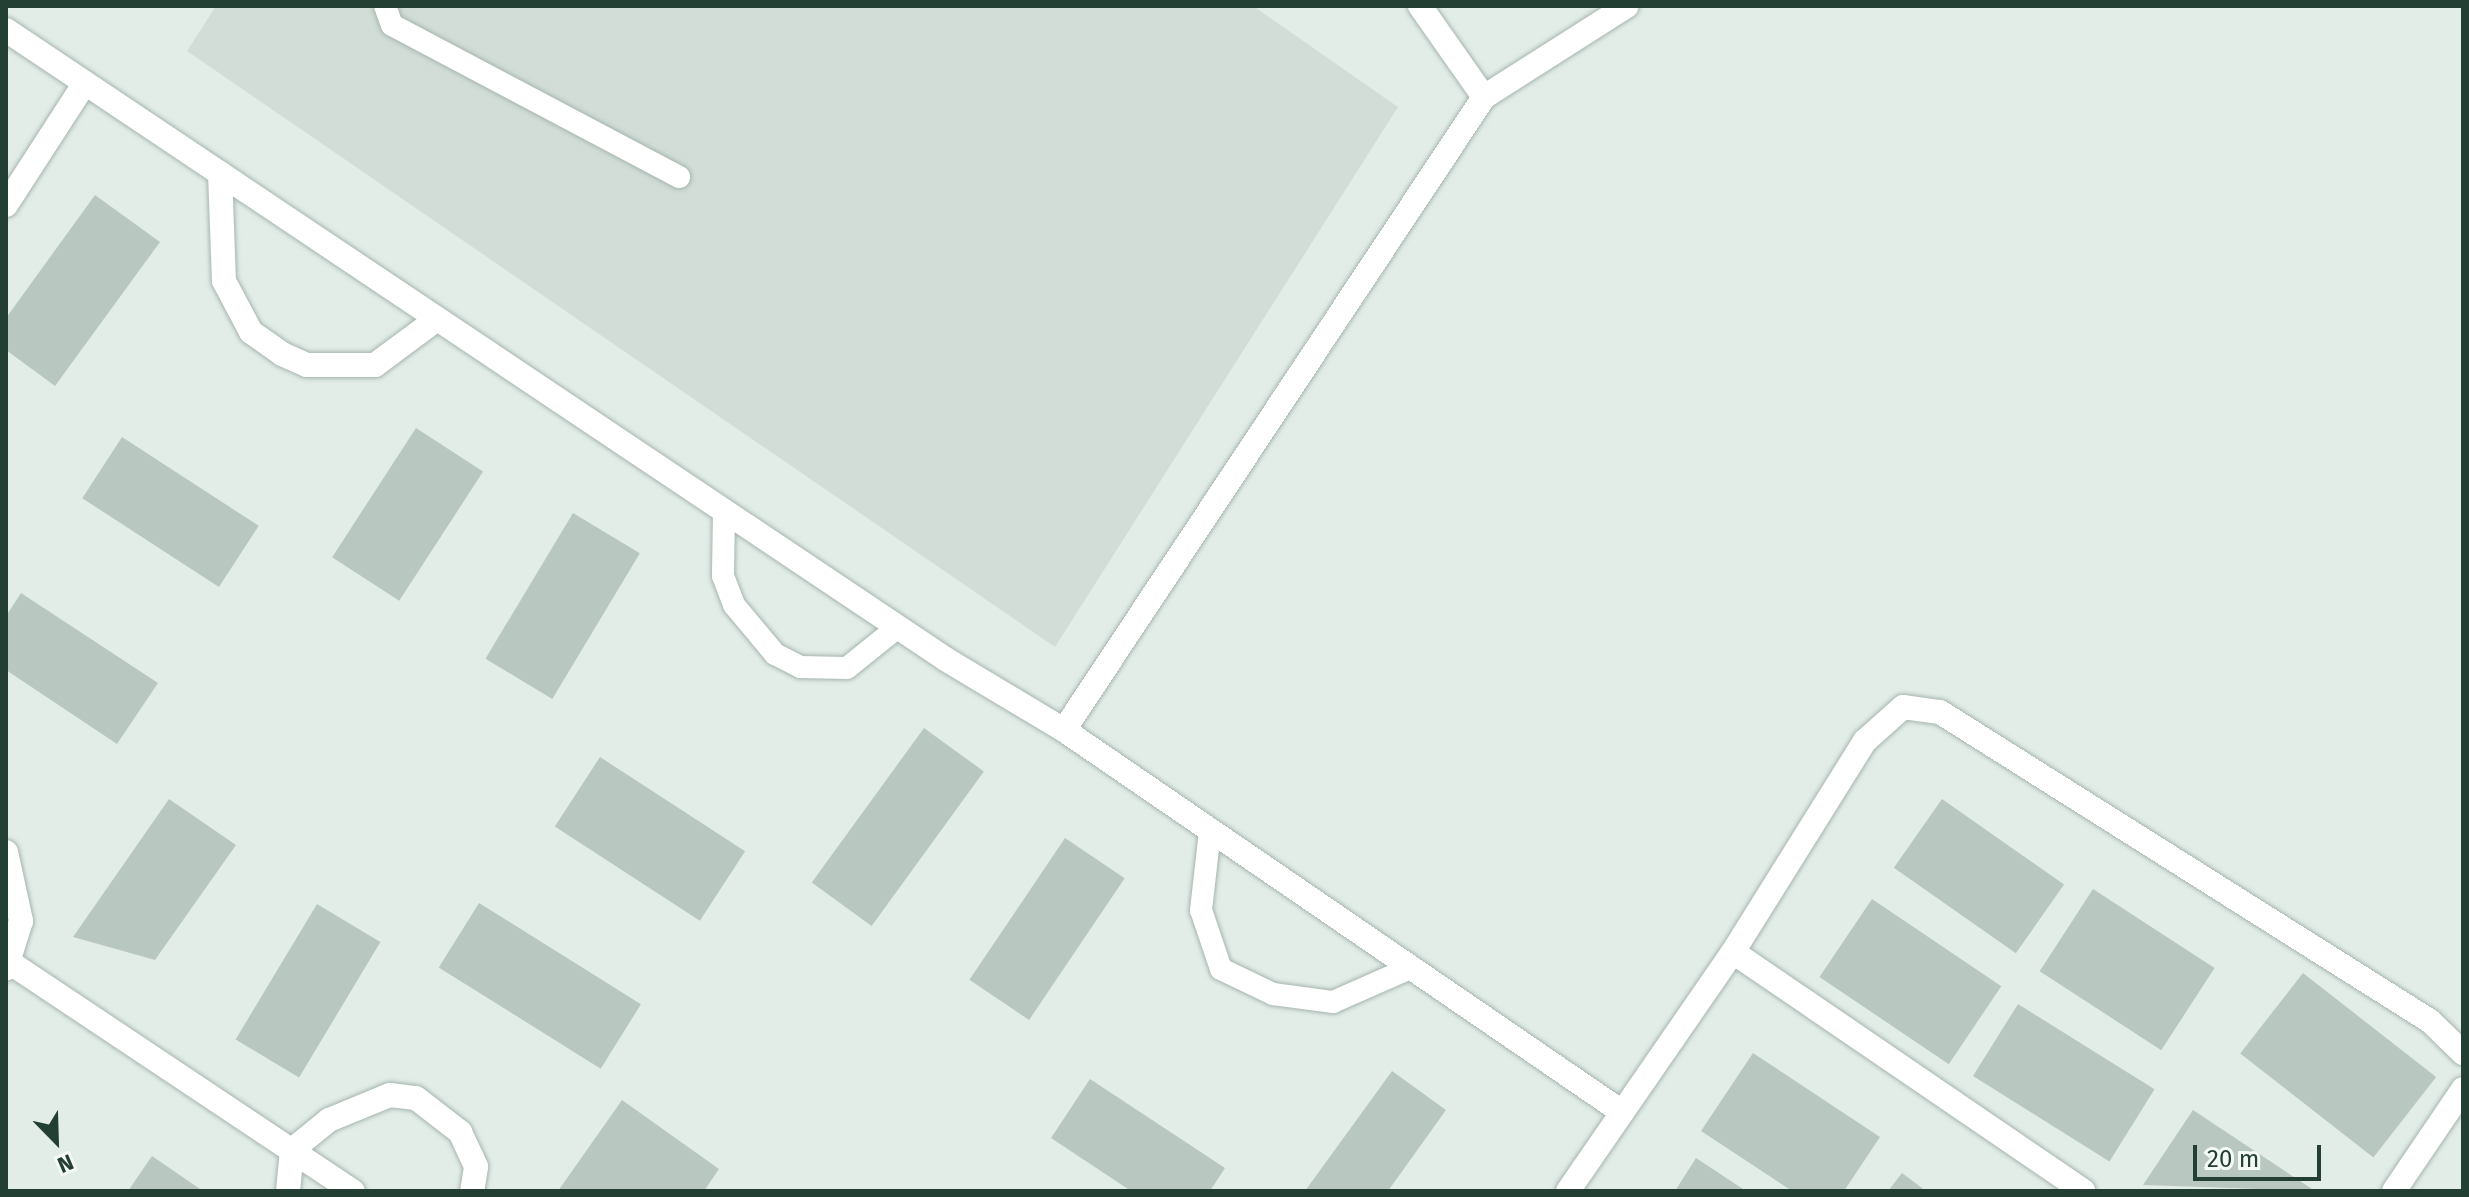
<!DOCTYPE html>
<style>
body{margin:0}
#map{position:relative;width:2469px;height:1197px;overflow:hidden;background:#e3ede8;font-family:"Fira Sans",sans-serif}
div>[style]{position:absolute}
.built>*{inset:0;background:#d1ddd6}
.building>*{inset:0;background:#b8c8c0;transform-origin:0 0}
.roads{filter:drop-shadow(0 0 2px #a6b5ae) drop-shadow(0 0 2px #a6b5ae)}
.lane>*{height:22px;margin:-11px;padding:0 11px;transform-origin:11px;border-radius:11px;background:#fff}
.street>*{height:24px;margin:-12px;padding:0 12px;transform-origin:12px;border-radius:12px;background:#fff}
span{translate:-50% -50%;white-space:nowrap;text-align:center;line-height:1.15;-webkit-text-stroke:6px #f4f9f6;paint-order:stroke}
.frame{position:absolute;inset:0;border:8px solid #233f34;pointer-events:none}
.north{position:absolute;left:16px;top:1101px;width:80px;height:80px;-webkit-text-stroke:6px #f4f9f6;paint-order:stroke;rotate:157deg;font-size:22px;font-weight:700;line-height:32px;text-align:center;color:#233f34}
.north::after{content:'';display:block;margin:auto;width:28px;height:36px;background:#233f34;clip-path:polygon(50% 0,100% 100%,50% 72%,0 100%)}
.scale{position:absolute;left:2193px;top:1145px;width:128px;height:36px;box-sizing:border-box;border:4px solid #233f34;border-top:0;padding-left:10px;font-size:24px;line-height:28px;white-space:nowrap;color:#233f34;-webkit-text-stroke:6px #f4f9f6;paint-order:stroke}
</style>
<div id="map">
<div class="built">
<div style="clip-path:polygon(216px 6px,1253px 6px,1398px 107px,1055px 647px,187px 51px)"></div>
</div>
<div class="building">
<div style="clip-path:polygon(95px 195px,160px 242px,55px 386px,6px 350px,6px 318px)"></div>
<div style="left:416px;top:428px;width:80px;height:154px;rotate:33deg"></div>
<div style="left:122px;top:437px;width:163px;height:73px;rotate:33deg"></div>
<div style="left:573px;top:513px;width:78px;height:170px;rotate:31deg"></div>
<div style="clip-path:polygon(21px 593px,158px 683px,117px 744px,6px 670px,6px 616px)"></div>
<div style="left:924px;top:728px;width:74px;height:191px;rotate:36deg"></div>
<div style="left:600px;top:757px;width:173px;height:83px;rotate:33deg"></div>
<div style="clip-path:polygon(169px 799px,236px 845px,155px 960px,73px 937px)"></div>
<div style="left:1942px;top:799px;width:149px;height:84px;rotate:35deg"></div>
<div style="left:1065px;top:838px;width:72px;height:171px;rotate:34deg"></div>
<div style="left:2093px;top:889px;width:145px;height:98px;rotate:33deg"></div>
<div style="left:1872px;top:899px;width:156px;height:94px;rotate:34deg"></div>
<div style="left:479px;top:903px;width:191px;height:76px;rotate:32deg"></div>
<div style="left:317px;top:904px;width:74px;height:158px;rotate:31deg"></div>
<div style="left:2303px;top:973px;width:169px;height:102px;rotate:38deg"></div>
<div style="left:2018px;top:1004px;width:161px;height:85px;rotate:32deg"></div>
<div style="clip-path:polygon(1753px 1053px,1880px 1137px,1844px 1191px,1792px 1191px,1701px 1131px)"></div>
<div style="clip-path:polygon(1392px 1071px,1446px 1110px,1388px 1191px,1305px 1191px)"></div>
<div style="clip-path:polygon(1090px 1079px,1225px 1168px,1210px 1191px,1131px 1191px,1051px 1138px)"></div>
<div style="clip-path:polygon(622px 1100px,719px 1169px,704px 1191px,558px 1191px)"></div>
<div style="clip-path:polygon(2193px 1110px,2315px 1191px,2143px 1185px)"></div>
<div style="clip-path:polygon(152px 1156px,203px 1191px,128px 1191px)"></div>
<div style="clip-path:polygon(1696px 1158px,1746px 1191px,1675px 1191px)"></div>
<div style="clip-path:polygon(1902px 1173px,1926px 1191px,1888px 1191px)"></div>
</div>
<div class="roads">
<div class="lane">
<div style="left:385px;top:6px;width:20px;rotate:70deg"></div>
<div style="left:392px;top:25px;width:325px;rotate:27.9deg"></div>
<div style="left:724px;top:511px;width:65px;rotate:90.9deg"></div>
<div style="left:723px;top:576px;width:31px;rotate:69deg"></div>
<div style="left:734px;top:605px;width:64px;rotate:50.1deg"></div>
<div style="left:775px;top:654px;width:28px;rotate:27deg"></div>
<div style="left:800px;top:667px;width:47px;rotate:1.2deg"></div>
<div style="left:847px;top:668px;width:65px;rotate:-38.8deg"></div>
<div style="left:1210px;top:831px;width:80px;rotate:96.5deg"></div>
<div style="left:1201px;top:910px;width:62px;rotate:71.3deg"></div>
<div style="left:1221px;top:969px;width:58px;rotate:25.7deg"></div>
<div style="left:1273px;top:994px;width:61px;rotate:7.6deg"></div>
<div style="left:1333px;top:1002px;width:84px;rotate:-23.8deg"></div>
</div>
<div class="street">
<div style="left:1420px;top:6px;width:111px;rotate:54.9deg"></div>
<div style="left:6px;top:30px;width:1132px;rotate:33.8deg"></div>
<div style="left:947px;top:660px;width:136px;rotate:30.9deg"></div>
<div style="left:1064px;top:730px;width:673px;rotate:34.4deg"></div>
<div style="left:220px;top:173px;width:108px;rotate:87.9deg"></div>
<div style="left:224px;top:281px;width:58px;rotate:62.1deg"></div>
<div style="left:251px;top:332px;width:38px;rotate:35deg"></div>
<div style="left:282px;top:354px;width:27px;rotate:24deg"></div>
<div style="left:307px;top:365px;width:68px"></div>
<div style="left:375px;top:365px;width:77px;rotate:-36.6deg"></div>
<div style="left:6px;top:205px;width:145px;rotate:-57.1deg"></div>
<div style="left:1064px;top:730px;width:760px;rotate:-56.44deg"></div>
<div style="left:1484px;top:97px;width:169px;rotate:-32.5deg"></div>
<div style="left:6px;top:852px;width:71px;rotate:77.7deg"></div>
<div style="left:21px;top:921px;width:50px;rotate:107.4deg"></div>
<div style="left:1733px;top:952px;width:424px;rotate:34.3deg"></div>
<div style="left:6px;top:960px;width:417px;rotate:33.7deg"></div>
<div style="left:288px;top:1191px;width:41px;rotate:-84.4deg"></div>
<div style="left:292px;top:1150px;width:48px;rotate:-39deg"></div>
<div style="left:329px;top:1120px;width:66px;rotate:-22.3deg"></div>
<div style="left:390px;top:1095px;width:26px;rotate:7deg"></div>
<div style="left:416px;top:1098px;width:56px;rotate:37.7deg"></div>
<div style="left:460px;top:1132px;width:38px;rotate:65deg"></div>
<div style="left:476px;top:1167px;width:24px;rotate:99deg"></div>
<div style="left:1568px;top:1191px;width:290px;rotate:-55.4deg"></div>
<div style="left:1733px;top:952px;width:249px;rotate:-58deg"></div>
<div style="left:1865px;top:741px;width:51px;rotate:-41.8deg"></div>
<div style="left:1903px;top:707px;width:37px;rotate:8deg"></div>
<div style="left:1940px;top:712px;width:579px;rotate:32.24deg"></div>
<div style="left:2430px;top:1021px;width:46px;rotate:44.1deg"></div>
<div style="left:2394px;top:1191px;width:123px;rotate:-55.9deg"></div>
</div>
</div>
<div class="frame"></div>
<div class="north">N</div>
<div class="scale">20 m</div>
</div>
